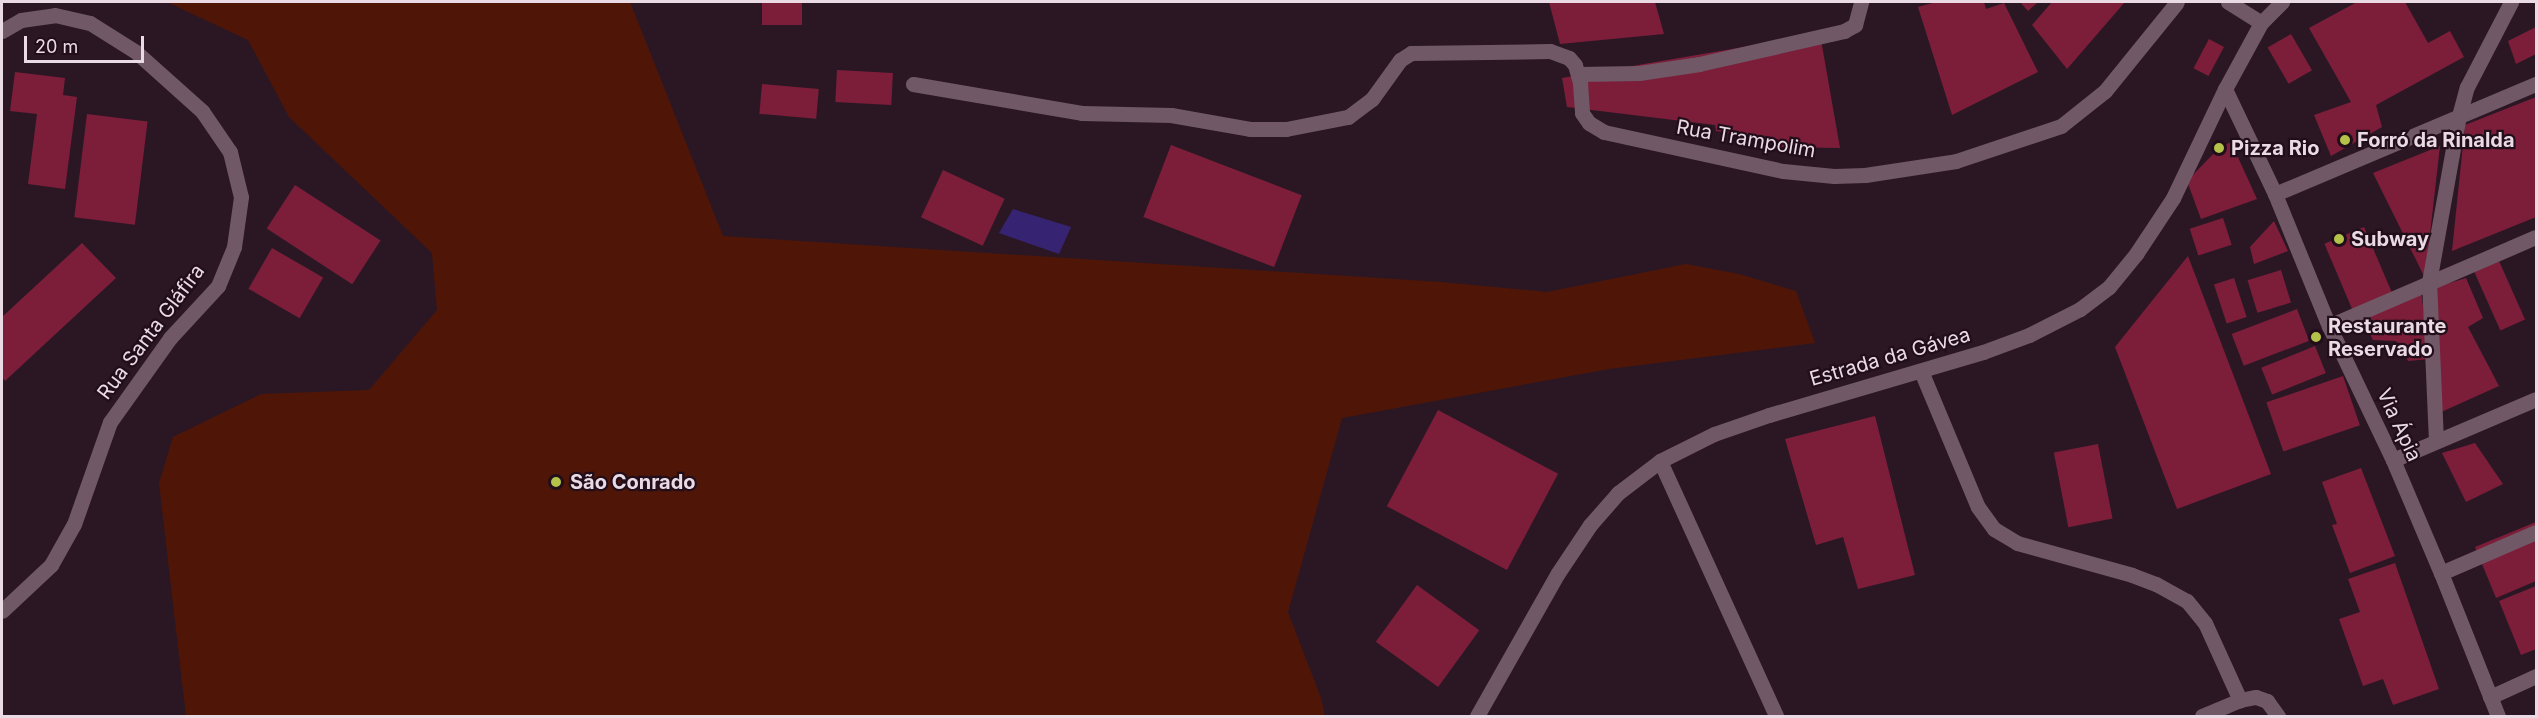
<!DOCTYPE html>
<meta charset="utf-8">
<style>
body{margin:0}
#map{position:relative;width:2538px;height:718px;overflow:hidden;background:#2b1724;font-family:Inter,sans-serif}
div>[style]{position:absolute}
.green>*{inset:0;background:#4f1607}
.water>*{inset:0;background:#362473}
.building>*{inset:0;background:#7c1e39;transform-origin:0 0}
.service>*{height:15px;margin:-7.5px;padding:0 7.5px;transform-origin:7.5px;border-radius:7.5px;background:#715867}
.minor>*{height:15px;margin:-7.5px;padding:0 7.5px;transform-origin:7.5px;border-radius:7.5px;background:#715867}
.tertiary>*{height:15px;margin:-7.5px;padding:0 7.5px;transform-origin:7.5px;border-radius:7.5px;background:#715867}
.dots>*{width:16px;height:16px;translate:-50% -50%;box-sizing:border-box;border:3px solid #210e1a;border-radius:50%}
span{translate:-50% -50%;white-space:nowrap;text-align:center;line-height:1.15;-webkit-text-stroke:4.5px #210e1a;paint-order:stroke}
.street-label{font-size:20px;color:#e9dae3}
.poi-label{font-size:20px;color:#e9dae3;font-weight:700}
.left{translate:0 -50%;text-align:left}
.frame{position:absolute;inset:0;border:3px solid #e9dae3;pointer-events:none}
.scale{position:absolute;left:24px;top:36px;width:120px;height:27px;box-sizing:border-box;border:3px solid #e9dae3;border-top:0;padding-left:8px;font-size:18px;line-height:21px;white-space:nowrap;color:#e9dae3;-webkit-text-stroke:4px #210e1a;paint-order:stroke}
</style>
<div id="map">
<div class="green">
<div style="clip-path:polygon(167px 2px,630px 2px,723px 236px,1441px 282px,1547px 292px,1686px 264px,1739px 274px,1796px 291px,1815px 343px,1609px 369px,1342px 418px,1288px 612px,1321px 698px,1325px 716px,186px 716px,159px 483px,173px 437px,261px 394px,369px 390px,437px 310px,432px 253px,289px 117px,248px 40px)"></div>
</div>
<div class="water">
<div style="clip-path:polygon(1013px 209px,1071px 227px,1059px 254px,999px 233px)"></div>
</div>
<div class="building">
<div style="left:762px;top:2px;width:40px;height:23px"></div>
<div style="clip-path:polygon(1549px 2px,1655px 2px,1664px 34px,1560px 44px)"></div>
<div style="clip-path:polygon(1936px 2px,1984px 2px,1986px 9px,2004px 3px,2038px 72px,1952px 115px,1918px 7px)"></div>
<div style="clip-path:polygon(2020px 2px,2038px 2px,2028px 11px)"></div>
<div style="clip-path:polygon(2052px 2px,2125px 2px,2067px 69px,2032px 25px)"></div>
<div style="clip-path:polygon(2357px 2px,2405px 2px,2428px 43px,2450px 31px,2464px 57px,2376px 105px,2382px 127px,2331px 156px,2314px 115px,2351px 102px,2309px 28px)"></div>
<div style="clip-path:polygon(2536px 27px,2536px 54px,2516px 64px,2508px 41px)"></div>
<div style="clip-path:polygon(1820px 34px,1840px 148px,1780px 147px,1778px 139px,1716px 131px,1715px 125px,1567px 107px,1562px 78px)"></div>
<div style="left:2291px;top:34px;width:42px;height:27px;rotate:60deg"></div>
<div style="left:2209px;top:39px;width:17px;height:33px;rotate:28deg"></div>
<div style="left:837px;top:70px;width:56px;height:32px;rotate:3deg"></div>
<div style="clip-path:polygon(15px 72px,65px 78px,63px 95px,77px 97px,65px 189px,28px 184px,37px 114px,10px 111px)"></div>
<div style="left:762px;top:84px;width:57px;height:30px;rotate:5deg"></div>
<div style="clip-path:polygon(2536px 97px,2536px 217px,2452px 251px,2465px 125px)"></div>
<div style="left:87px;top:114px;width:61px;height:104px;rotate:7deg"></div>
<div style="clip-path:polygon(2231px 142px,2257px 199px,2201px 219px,2187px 181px,2219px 148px)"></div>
<div style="left:1171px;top:145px;width:140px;height:77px;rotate:21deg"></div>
<div style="clip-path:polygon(2440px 146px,2425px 278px,2373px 173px)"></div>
<div style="left:943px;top:170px;width:68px;height:52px;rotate:25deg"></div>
<div style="left:295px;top:185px;width:102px;height:52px;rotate:33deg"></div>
<div style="left:2223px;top:218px;width:28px;height:35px;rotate:72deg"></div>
<div style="clip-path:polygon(2274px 221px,2288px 251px,2254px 264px,2250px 247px)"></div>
<div style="left:2364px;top:227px;width:71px;height:43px;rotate:67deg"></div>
<div style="clip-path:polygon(82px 243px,116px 278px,5px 381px,2px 377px,2px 317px)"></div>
<div style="left:272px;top:248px;width:59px;height:47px;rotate:30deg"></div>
<div style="clip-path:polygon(2188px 256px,2271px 474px,2177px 509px,2115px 347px)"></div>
<div style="left:2499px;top:261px;width:64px;height:27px;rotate:66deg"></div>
<div style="left:2281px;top:270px;width:34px;height:35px;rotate:73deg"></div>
<div style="left:2234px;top:278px;width:41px;height:21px;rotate:72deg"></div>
<div style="clip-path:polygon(2466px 278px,2483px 318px,2468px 327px,2499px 386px,2439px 413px,2433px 288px)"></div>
<div style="clip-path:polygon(2421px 292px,2430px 359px,2408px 361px,2396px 341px,2373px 340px,2363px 320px)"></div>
<div style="left:2297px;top:309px;width:34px;height:70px;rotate:69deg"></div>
<div style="left:2315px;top:346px;width:29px;height:58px;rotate:68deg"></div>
<div style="left:2343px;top:376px;width:52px;height:81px;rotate:71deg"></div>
<div style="left:1438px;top:410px;width:136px;height:109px;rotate:28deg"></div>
<div style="clip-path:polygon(1875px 416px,1915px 575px,1858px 589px,1843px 537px,1816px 545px,1785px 439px)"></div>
<div style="clip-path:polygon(2475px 443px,2503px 484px,2466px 502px,2442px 453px)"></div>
<div style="left:2098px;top:444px;width:76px;height:45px;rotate:79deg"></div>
<div style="clip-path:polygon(2361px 468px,2395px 556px,2350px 573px,2332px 525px,2337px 524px,2322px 482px)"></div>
<div style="clip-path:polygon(2536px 522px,2536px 581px,2496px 598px,2475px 547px)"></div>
<div style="clip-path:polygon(2395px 563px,2439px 689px,2393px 705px,2383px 679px,2363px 686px,2339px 619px,2360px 612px,2348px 579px)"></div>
<div style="left:1417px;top:585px;width:77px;height:70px;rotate:36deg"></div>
<div style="clip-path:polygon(2536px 586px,2536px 649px,2521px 655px,2499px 601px)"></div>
</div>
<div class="service">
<div style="left:1921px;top:371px;width:147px;rotate:67.3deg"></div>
<div style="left:1978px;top:507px;width:27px;rotate:54deg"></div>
<div style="left:1994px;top:529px;width:27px;rotate:31deg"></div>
<div style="left:2017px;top:543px;width:119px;rotate:15.5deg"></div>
<div style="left:2132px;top:575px;width:26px;rotate:21deg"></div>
<div style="left:2156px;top:584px;width:35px;rotate:29deg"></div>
<div style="left:2187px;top:601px;width:28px;rotate:51deg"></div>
<div style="left:2205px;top:623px;width:85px;rotate:65.6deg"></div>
<div style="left:1660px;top:461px;width:280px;rotate:65.5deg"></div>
<div style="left:2202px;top:716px;width:41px;rotate:-22.8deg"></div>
<div style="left:2240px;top:700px;width:16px;rotate:-11deg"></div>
<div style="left:2256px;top:697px;width:12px;rotate:20deg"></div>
<div style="left:2267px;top:701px;width:19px;rotate:54deg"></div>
</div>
<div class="minor">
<div style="left:2228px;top:2px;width:39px;rotate:32deg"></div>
<div style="left:2px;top:31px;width:22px;rotate:-30deg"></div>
<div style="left:21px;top:20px;width:34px;rotate:-8deg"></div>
<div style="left:55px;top:15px;width:36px;rotate:13deg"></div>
<div style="left:90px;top:23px;width:54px;rotate:32.2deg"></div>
<div style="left:136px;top:52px;width:89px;rotate:41.8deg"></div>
<div style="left:202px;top:111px;width:50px;rotate:55.7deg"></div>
<div style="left:230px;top:152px;width:46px;rotate:76.3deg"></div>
<div style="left:241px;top:197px;width:50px;rotate:98deg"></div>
<div style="left:234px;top:247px;width:42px;rotate:112.3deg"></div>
<div style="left:218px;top:286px;width:71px;rotate:132.7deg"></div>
<div style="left:170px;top:338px;width:103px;rotate:125.5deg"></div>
<div style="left:110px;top:422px;width:108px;rotate:109.4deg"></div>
<div style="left:74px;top:524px;width:47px;rotate:119.3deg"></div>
<div style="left:51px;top:565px;width:67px;rotate:136.8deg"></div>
<div style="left:1578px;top:74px;width:61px;rotate:-0.9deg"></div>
<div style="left:1639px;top:73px;width:61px;rotate:-8.5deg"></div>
<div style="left:1699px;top:64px;width:149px;rotate:-12.8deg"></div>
<div style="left:1844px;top:31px;width:13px;rotate:-29deg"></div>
<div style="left:1855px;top:25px;width:24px;rotate:-75deg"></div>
<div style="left:913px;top:84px;width:171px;rotate:9.7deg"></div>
<div style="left:1082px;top:113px;width:89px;rotate:1.3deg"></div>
<div style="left:1171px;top:115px;width:80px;rotate:10deg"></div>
<div style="left:1250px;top:129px;width:36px"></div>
<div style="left:1286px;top:129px;width:63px;rotate:-11deg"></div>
<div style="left:1348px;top:117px;width:30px;rotate:-37deg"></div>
<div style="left:1372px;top:99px;width:48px;rotate:-54.3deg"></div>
<div style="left:1400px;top:60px;width:13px;rotate:-32deg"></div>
<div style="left:1411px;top:53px;width:139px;rotate:-0.8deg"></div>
<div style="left:1550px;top:51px;width:20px;rotate:20deg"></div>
<div style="left:1569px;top:58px;width:9px;rotate:49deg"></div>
<div style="left:1575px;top:65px;width:19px;rotate:74deg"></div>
<div style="left:1580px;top:83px;width:30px;rotate:86deg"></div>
<div style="left:1582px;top:113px;width:12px;rotate:55deg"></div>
<div style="left:1589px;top:123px;width:17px;rotate:31deg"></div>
<div style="left:1604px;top:132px;width:183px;rotate:12.3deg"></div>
<div style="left:1783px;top:171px;width:51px;rotate:5.6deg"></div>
<div style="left:1834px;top:176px;width:31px;rotate:-2deg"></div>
<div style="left:1865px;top:175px;width:92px;rotate:-8.7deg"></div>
<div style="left:1956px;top:161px;width:111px;rotate:-18.4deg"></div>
<div style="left:2061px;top:126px;width:56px;rotate:-38.5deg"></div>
<div style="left:2105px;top:91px;width:114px;rotate:-51deg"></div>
<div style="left:2225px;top:89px;width:116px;rotate:64.5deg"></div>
<div style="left:2275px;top:194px;width:143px;rotate:67.8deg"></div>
<div style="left:2329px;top:326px;width:148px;rotate:64.5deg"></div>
<div style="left:2393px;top:460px;width:123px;rotate:67deg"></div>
<div style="left:2441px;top:573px;width:154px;rotate:68.3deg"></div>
<div style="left:2275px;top:194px;width:283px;rotate:-22.9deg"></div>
<div style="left:2329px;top:326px;width:225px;rotate:-23.3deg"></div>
<div style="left:2436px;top:441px;width:159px;rotate:-92.5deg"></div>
<div style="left:2429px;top:282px;width:169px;rotate:-79.8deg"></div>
<div style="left:2459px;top:116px;width:30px;rotate:-75deg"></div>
<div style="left:2467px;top:87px;width:96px;rotate:-62.6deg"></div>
<div style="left:2393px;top:460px;width:155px;rotate:-23.1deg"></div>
<div style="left:2441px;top:573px;width:103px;rotate:-23.3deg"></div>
<div style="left:2490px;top:697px;width:51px;rotate:-24.5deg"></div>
</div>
<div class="tertiary">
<div style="left:1477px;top:716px;width:164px;rotate:-60.5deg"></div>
<div style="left:1558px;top:573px;width:58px;rotate:-56.3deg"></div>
<div style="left:1590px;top:525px;width:43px;rotate:-48.8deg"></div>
<div style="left:1618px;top:493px;width:53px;rotate:-37.3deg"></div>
<div style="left:1660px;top:461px;width:60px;rotate:-26.6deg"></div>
<div style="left:1714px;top:434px;width:58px;rotate:-19.1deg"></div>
<div style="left:1769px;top:415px;width:223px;rotate:-16.4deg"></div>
<div style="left:1983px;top:352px;width:49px;rotate:-20.3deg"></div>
<div style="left:2029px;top:335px;width:57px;rotate:-27deg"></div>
<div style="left:2080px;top:309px;width:36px;rotate:-37deg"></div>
<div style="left:2109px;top:287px;width:43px;rotate:-50.7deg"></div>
<div style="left:2136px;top:254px;width:67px;rotate:-56.5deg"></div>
<div style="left:2173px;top:198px;width:121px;rotate:-64.5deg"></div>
<div style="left:2225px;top:89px;width:75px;rotate:-61.4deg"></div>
<div style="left:2261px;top:23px;width:30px;rotate:-45deg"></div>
</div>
<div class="dots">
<div style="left:2345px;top:140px;background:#b4c24a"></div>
<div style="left:2219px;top:148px;background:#b4c24a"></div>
<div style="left:2339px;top:239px;background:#b4c24a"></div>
<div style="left:2316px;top:337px;background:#b4c24a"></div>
<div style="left:556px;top:482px;background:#b4c24a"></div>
</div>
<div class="street-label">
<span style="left:1746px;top:139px;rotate:10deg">Rua Trampolim</span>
<span style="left:151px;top:332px;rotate:-53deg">Rua Santa Gláfira</span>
<span style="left:1890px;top:357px;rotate:-16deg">Estrada da Gávea</span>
<span style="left:2399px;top:425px;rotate:65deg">Via Ápia</span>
</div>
<div class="poi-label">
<span class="left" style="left:2357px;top:140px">Forró da Rinalda</span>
<span class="left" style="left:2231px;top:148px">Pizza Rio</span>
<span class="left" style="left:2351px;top:239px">Subway</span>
<span class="left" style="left:2328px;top:338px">Restaurante<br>Reservado</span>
<span class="left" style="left:570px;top:482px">São Conrado</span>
</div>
<div class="frame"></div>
<div class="scale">20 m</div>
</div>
